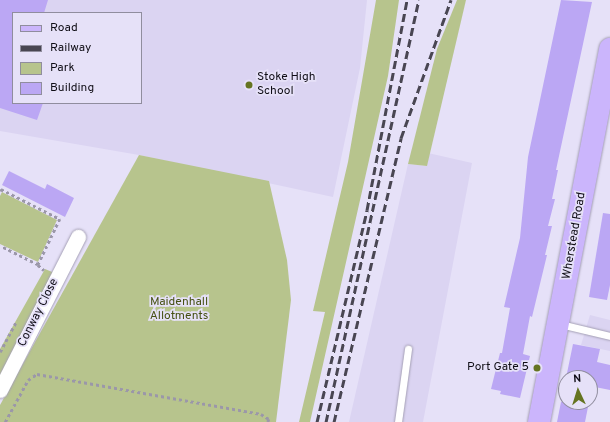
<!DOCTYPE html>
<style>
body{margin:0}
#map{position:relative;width:610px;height:422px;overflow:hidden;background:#e6e1f8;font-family:Overpass,sans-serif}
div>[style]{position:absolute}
.built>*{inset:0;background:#dbd4f2}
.green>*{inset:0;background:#b7c48d}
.building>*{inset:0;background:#bba7f4}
.path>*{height:2.5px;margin-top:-1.25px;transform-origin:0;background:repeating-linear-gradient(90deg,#9b97a9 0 3px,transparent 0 6px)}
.roads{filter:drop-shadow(0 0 1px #a5a0b5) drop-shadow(0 0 1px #a5a0b5)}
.service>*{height:7px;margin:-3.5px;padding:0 3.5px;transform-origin:3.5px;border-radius:3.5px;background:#fff}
.minor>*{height:15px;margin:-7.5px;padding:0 7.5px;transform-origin:7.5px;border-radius:7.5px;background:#fff}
.primary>*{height:22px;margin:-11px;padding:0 11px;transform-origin:11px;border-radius:11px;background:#cbb5fc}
.rail>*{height:3px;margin-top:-1.5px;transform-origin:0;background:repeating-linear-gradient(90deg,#494652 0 8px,transparent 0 12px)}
.dots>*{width:11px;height:11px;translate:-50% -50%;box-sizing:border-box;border:2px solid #e6e1f8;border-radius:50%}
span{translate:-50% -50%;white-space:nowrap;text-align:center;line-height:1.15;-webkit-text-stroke:3.5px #e6e1f8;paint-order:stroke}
.poi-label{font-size:12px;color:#100e16}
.left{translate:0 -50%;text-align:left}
.right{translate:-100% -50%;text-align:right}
.street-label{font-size:12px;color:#100e16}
.park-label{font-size:12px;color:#465113}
.legend{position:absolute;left:12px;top:12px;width:130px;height:92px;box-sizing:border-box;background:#e6e1f8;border:1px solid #908d9e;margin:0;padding:5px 7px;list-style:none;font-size:12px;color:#100e16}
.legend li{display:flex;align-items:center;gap:8px;height:20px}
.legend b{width:20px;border:1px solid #908d9e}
.north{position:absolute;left:558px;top:370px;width:40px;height:40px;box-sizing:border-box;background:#e6e1f8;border:1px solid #908d9e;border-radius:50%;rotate:356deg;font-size:11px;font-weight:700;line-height:16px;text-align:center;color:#100e16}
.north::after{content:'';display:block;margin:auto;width:14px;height:18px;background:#657421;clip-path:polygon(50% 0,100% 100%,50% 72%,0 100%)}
</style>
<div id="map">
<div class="built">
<div style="clip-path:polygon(evenodd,0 0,367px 0,360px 68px,333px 197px,139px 155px,0 131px,0 0,13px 13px,141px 13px,141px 103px,13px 103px,13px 13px)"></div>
<div style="clip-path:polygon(428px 153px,472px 163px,423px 422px,349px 422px,408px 164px,427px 166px)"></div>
<div style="clip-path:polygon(590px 315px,610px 320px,610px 351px,581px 345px)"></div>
</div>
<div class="green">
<div style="clip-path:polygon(376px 0,399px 0,388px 76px,310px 422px,299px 422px,325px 312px,313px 311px,348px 162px)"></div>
<div style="clip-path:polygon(457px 0,466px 0,427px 166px,408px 164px,437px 49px)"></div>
<div style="clip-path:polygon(139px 155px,269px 181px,287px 260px,291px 300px,276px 422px,0 422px,0 405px)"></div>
<div style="clip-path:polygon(2px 192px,57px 220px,38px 262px,0 244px,0 196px)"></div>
<div style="clip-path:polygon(45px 269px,57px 274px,0 383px,0 349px)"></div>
</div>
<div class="building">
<div style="clip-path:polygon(0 0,48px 0,44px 13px,13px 13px,13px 103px,43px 103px,37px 120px,0 108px)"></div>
<div style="clip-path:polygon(561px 0,592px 2px,556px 170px,558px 170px,552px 199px,555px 199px,548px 226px,552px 226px,545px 255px,547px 255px,532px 317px,530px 316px,523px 354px,530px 356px,520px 398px,500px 394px,501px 391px,491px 389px,500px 353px,502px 353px,510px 308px,504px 307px,520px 238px,528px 157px)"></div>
<div style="clip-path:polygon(9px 171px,45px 189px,47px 184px,74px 198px,65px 217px,2px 185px)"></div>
<div style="clip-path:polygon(603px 213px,610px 214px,610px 285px,607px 300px,589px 297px)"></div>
<div style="clip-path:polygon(573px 344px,600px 349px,597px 362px,610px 365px,610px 390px,590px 386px,590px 378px,566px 378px)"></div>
<div style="clip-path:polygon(561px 402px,589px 402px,585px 422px,557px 422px)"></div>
</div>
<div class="path">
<div style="left:0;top:191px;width:2px;rotate:-63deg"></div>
<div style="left:1px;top:189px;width:66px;rotate:27deg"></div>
<div style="left:60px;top:219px;width:51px;rotate:115.6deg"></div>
<div style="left:38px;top:265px;width:42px;rotate:-153.4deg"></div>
<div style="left:38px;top:265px;width:8px;rotate:40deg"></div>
<div style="left:0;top:352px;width:36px;rotate:-62deg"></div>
<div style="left:5px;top:422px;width:48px;rotate:-61.3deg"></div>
<div style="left:28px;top:380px;width:11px;rotate:-34deg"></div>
<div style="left:37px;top:374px;width:228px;rotate:10.1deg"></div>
<div style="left:261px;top:414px;width:9px;rotate:32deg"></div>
<div style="left:269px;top:419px;width:3px;rotate:108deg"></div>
</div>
<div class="roads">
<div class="service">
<div style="left:560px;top:324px;width:51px;rotate:13.5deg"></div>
<div style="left:398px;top:422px;width:74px;rotate:-82.2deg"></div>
</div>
<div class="minor">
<div style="left:0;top:390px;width:172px;rotate:-63deg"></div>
</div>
<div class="primary">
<div style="left:539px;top:422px;width:380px;rotate:-79.2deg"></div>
</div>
</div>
<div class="rail">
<div style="left:317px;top:422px;width:218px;rotate:-76.7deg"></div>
<div style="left:367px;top:210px;width:214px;rotate:-79.2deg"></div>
<div style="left:326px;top:422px;width:432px;rotate:-77.6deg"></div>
<div style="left:334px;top:422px;width:292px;rotate:-76.7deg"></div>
<div style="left:401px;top:138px;width:147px;rotate:-70.1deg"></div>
</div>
<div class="dots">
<div style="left:249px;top:85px;background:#657421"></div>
<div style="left:537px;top:368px;background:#657421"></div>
</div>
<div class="poi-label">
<span class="left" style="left:257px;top:85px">Stoke High<br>School</span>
<span class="right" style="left:529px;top:368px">Port Gate 5</span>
</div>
<div class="street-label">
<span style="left:575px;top:236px;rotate:-80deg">Wherstead Road</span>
<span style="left:39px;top:313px;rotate:-63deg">Conway Close</span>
</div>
<div class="park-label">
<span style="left:179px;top:310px">Maidenhall<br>Allotments</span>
</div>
<ul class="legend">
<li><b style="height:5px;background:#cbb5fc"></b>Road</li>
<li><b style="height:5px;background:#494652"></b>Railway</li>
<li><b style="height:11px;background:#b7c48d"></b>Park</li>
<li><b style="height:11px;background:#bba7f4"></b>Building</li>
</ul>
<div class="north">N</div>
</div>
